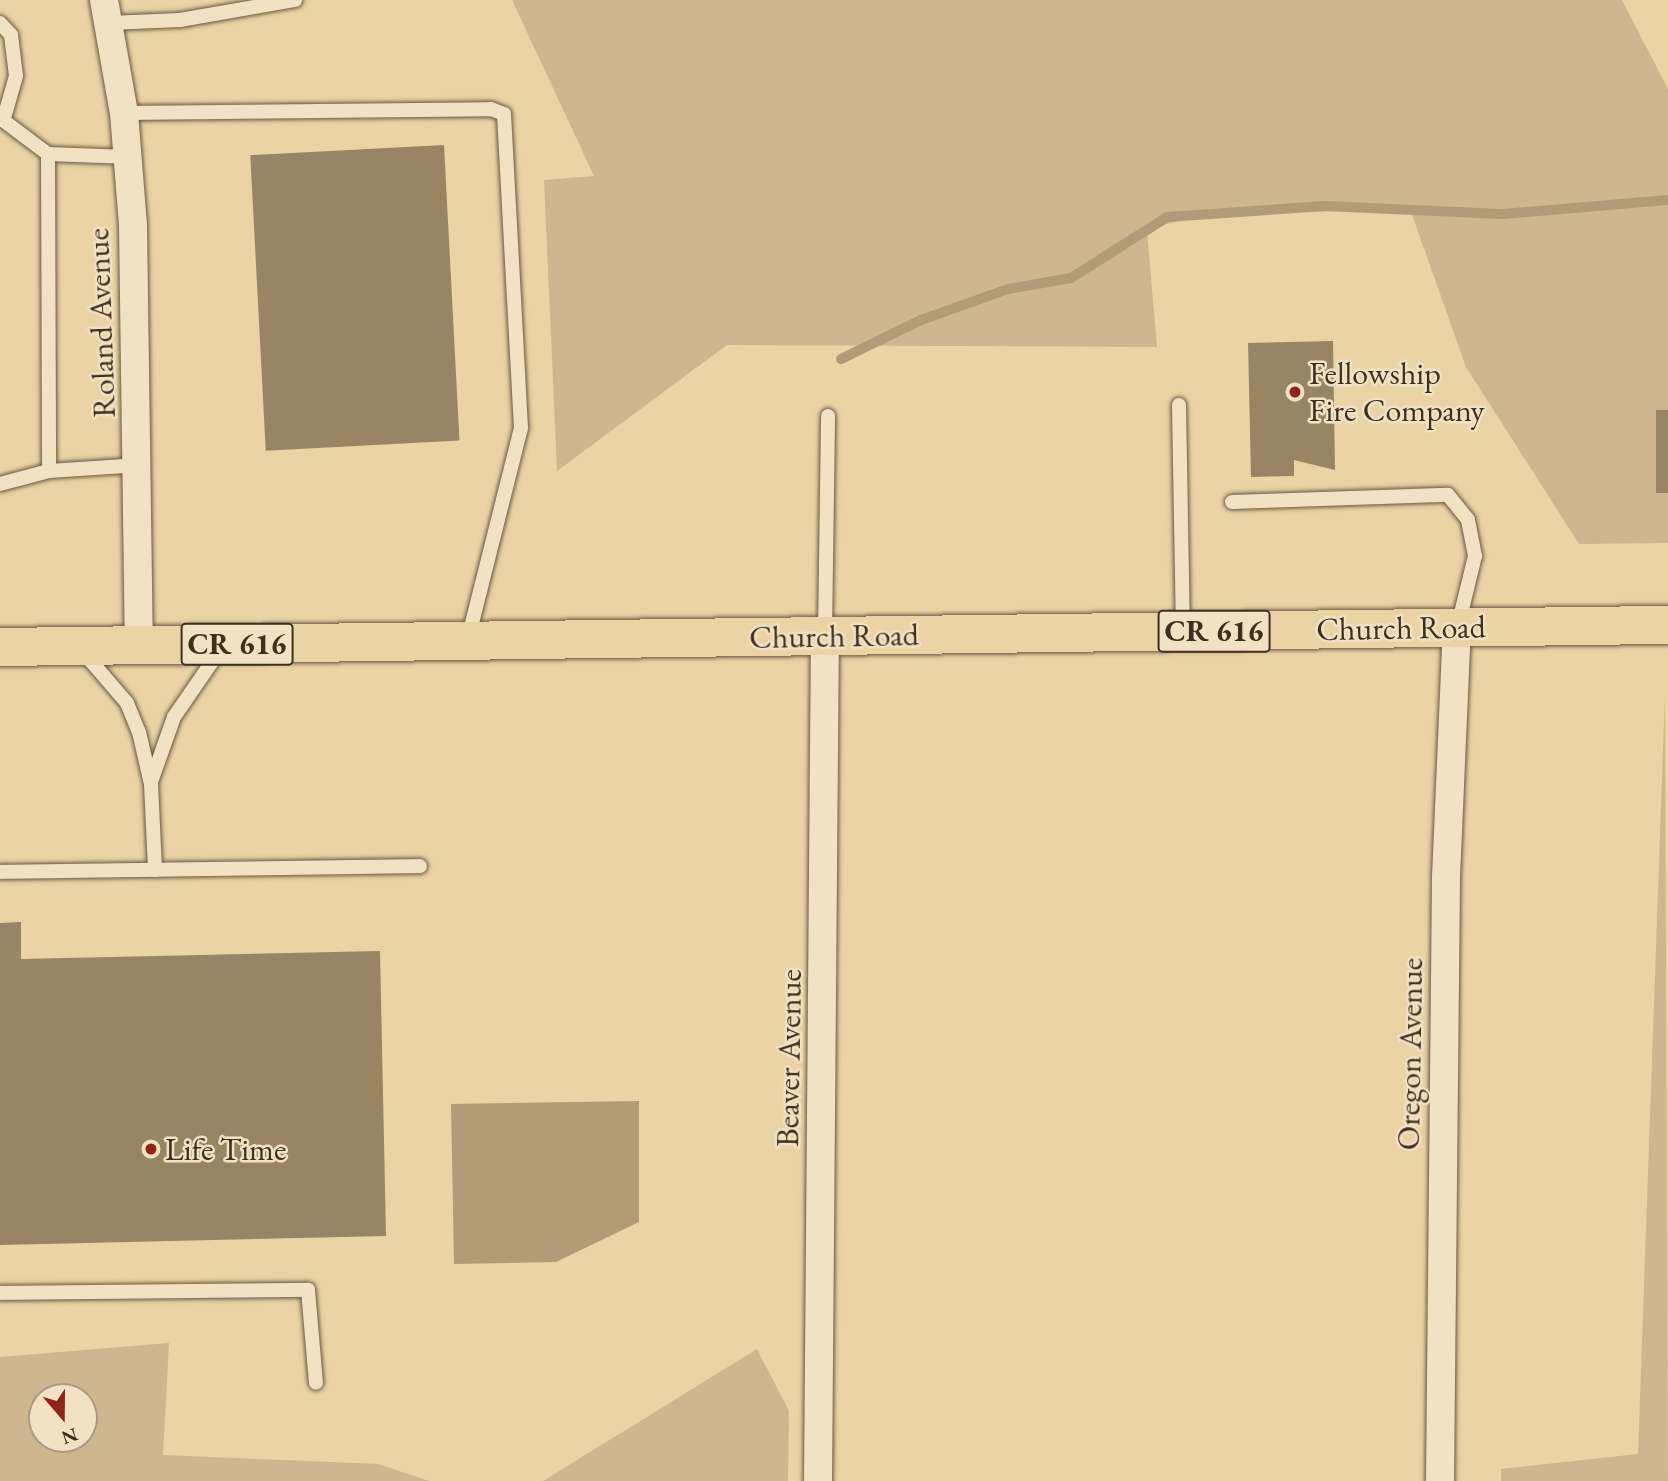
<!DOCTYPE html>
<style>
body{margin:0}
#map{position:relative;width:1668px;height:1481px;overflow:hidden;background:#ead3a5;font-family:"EB Garamond",serif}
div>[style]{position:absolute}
.green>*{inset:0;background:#cdb78e}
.water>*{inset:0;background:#b09c77}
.stream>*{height:10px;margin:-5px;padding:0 5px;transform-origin:5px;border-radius:5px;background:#b09c77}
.building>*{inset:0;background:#978564;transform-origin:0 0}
.roads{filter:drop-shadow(0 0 2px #695940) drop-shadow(0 0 2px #695940)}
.service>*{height:14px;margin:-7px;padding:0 7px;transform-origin:7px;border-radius:7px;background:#f1e2c4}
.minor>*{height:28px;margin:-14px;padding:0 14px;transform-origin:14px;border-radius:14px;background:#f1e2c4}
.primary>*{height:38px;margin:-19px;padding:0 19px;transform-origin:19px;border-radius:19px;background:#ead3a5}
.dots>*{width:19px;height:19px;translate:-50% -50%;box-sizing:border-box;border:4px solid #f1e2c4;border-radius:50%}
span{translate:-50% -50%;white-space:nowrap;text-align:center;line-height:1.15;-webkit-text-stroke:5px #f1e2c4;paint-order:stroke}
.shield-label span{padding:2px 5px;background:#f1e2c4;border:2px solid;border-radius:5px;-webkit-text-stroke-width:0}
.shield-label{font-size:30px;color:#3e301e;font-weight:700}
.street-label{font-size:32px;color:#3e301e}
.poi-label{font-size:32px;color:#3e301e}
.left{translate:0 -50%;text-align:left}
.north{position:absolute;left:28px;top:1383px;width:70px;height:70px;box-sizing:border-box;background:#f1e2c4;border:2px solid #a99b82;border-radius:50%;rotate:160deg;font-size:19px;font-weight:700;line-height:28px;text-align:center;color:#3e301e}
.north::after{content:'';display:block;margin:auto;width:24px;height:32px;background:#8f2418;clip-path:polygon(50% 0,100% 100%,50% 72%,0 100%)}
</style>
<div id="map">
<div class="green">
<div style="clip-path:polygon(512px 0,1622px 0,1668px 89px,1668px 543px,1579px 544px,1466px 367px,1410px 209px,1198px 215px,1147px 230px,1157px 347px,727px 345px,557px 471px,544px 180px,594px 176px)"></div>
<div style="clip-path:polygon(1665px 694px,1668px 1481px,1501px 1481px,1501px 1469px,1638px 1454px)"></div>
<div style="clip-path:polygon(evenodd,169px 1343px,163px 1455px,378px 1464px,429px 1481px,0 1481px,0 1357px,169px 1343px,42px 1397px,84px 1397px,84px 1439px,42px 1439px,42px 1397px)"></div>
<div style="clip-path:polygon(757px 1349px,789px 1411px,788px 1481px,543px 1481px)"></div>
</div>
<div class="water">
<div style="clip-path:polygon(639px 1101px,639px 1222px,556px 1262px,454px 1264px,451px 1104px)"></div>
</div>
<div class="stream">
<div style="left:841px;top:359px;width:89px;rotate:-26deg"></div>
<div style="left:921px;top:320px;width:92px;rotate:-19.6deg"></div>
<div style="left:1008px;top:289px;width:64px;rotate:-9.9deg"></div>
<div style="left:1071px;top:278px;width:114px;rotate:-32.4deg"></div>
<div style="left:1167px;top:217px;width:158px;rotate:-4deg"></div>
<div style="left:1325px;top:206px;width:177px;rotate:2.6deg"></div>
<div style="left:1502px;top:214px;width:167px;rotate:-4.8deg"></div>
</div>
<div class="building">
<div style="left:444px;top:145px;width:296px;height:194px;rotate:87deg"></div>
<div style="clip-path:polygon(1333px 341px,1335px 470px,1294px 460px,1294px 476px,1251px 477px,1248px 343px)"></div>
<div style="left:1656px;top:410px;width:12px;height:83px"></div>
<div style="clip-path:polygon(21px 922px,21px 959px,380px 951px,386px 1236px,0 1245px,0 923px)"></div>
</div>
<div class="roads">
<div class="service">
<div style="left:0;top:23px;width:16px;rotate:47deg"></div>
<div style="left:11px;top:35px;width:41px;rotate:83deg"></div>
<div style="left:16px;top:76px;width:44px;rotate:105.9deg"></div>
<div style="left:109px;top:23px;width:71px;rotate:-2.4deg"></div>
<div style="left:180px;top:20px;width:117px;rotate:-9.9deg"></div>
<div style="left:124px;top:113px;width:367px;rotate:-0.6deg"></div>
<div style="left:491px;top:109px;width:14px;rotate:21deg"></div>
<div style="left:504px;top:114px;width:314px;rotate:86.9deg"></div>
<div style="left:521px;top:428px;width:218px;rotate:104.1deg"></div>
<div style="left:0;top:118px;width:60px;rotate:36.9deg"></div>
<div style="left:48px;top:154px;width:81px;rotate:2.1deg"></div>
<div style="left:48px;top:154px;width:317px;rotate:89.8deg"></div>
<div style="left:1179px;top:405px;width:225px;rotate:89deg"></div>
<div style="left:0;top:484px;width:51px;rotate:-14.9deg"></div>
<div style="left:49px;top:471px;width:91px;rotate:-3.8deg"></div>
<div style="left:1232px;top:502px;width:216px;rotate:-1.9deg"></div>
<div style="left:1448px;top:495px;width:32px;rotate:51deg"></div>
<div style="left:1468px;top:520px;width:37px;rotate:79deg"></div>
<div style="left:1475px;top:556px;width:72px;rotate:103.7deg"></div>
<div style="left:825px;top:635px;width:219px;rotate:-89.2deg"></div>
<div style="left:84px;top:653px;width:66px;rotate:49.3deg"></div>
<div style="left:127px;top:703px;width:31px;rotate:68deg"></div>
<div style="left:139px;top:732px;width:53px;rotate:77deg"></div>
<div style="left:151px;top:784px;width:86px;rotate:87.3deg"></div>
<div style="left:151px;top:782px;width:69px;rotate:-70.5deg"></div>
<div style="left:174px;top:717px;width:81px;rotate:-55.5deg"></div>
<div style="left:0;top:872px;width:420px;rotate:-0.8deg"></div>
<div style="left:0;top:1293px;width:308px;rotate:-0.6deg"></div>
<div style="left:308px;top:1290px;width:93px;rotate:85.1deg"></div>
</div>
<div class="minor">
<div style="left:104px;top:0;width:115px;rotate:80deg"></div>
<div style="left:124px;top:113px;width:113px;rotate:85.4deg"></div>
<div style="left:133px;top:226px;width:419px;rotate:89.2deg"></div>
<div style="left:818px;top:1481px;width:845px;rotate:-89.53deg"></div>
<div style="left:1440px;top:1481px;width:604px;rotate:-89.43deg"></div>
<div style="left:1446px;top:877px;width:249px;rotate:-87.5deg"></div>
</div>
<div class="primary">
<div style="left:0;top:647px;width:1668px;rotate:-0.76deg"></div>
</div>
</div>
<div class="dots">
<div style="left:1295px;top:392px;background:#8f2418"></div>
<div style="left:151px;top:1149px;background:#8f2418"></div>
</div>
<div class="shield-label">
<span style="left:1214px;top:631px">CR 616</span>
<span style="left:237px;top:644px">CR 616</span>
</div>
<div class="street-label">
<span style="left:101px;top:323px;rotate:-92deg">Roland Avenue</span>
<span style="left:1401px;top:628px;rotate:-1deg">Church Road</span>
<span style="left:834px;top:636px;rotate:-1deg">Church Road</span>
<span style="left:1410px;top:1054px;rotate:-89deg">Oregon Avenue</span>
<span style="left:789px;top:1058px;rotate:-89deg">Beaver Avenue</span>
</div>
<div class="poi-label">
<span class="left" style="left:1309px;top:392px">Fellowship<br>Fire Company</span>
<span class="left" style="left:165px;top:1149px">Life Time</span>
</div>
<div class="north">N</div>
</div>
